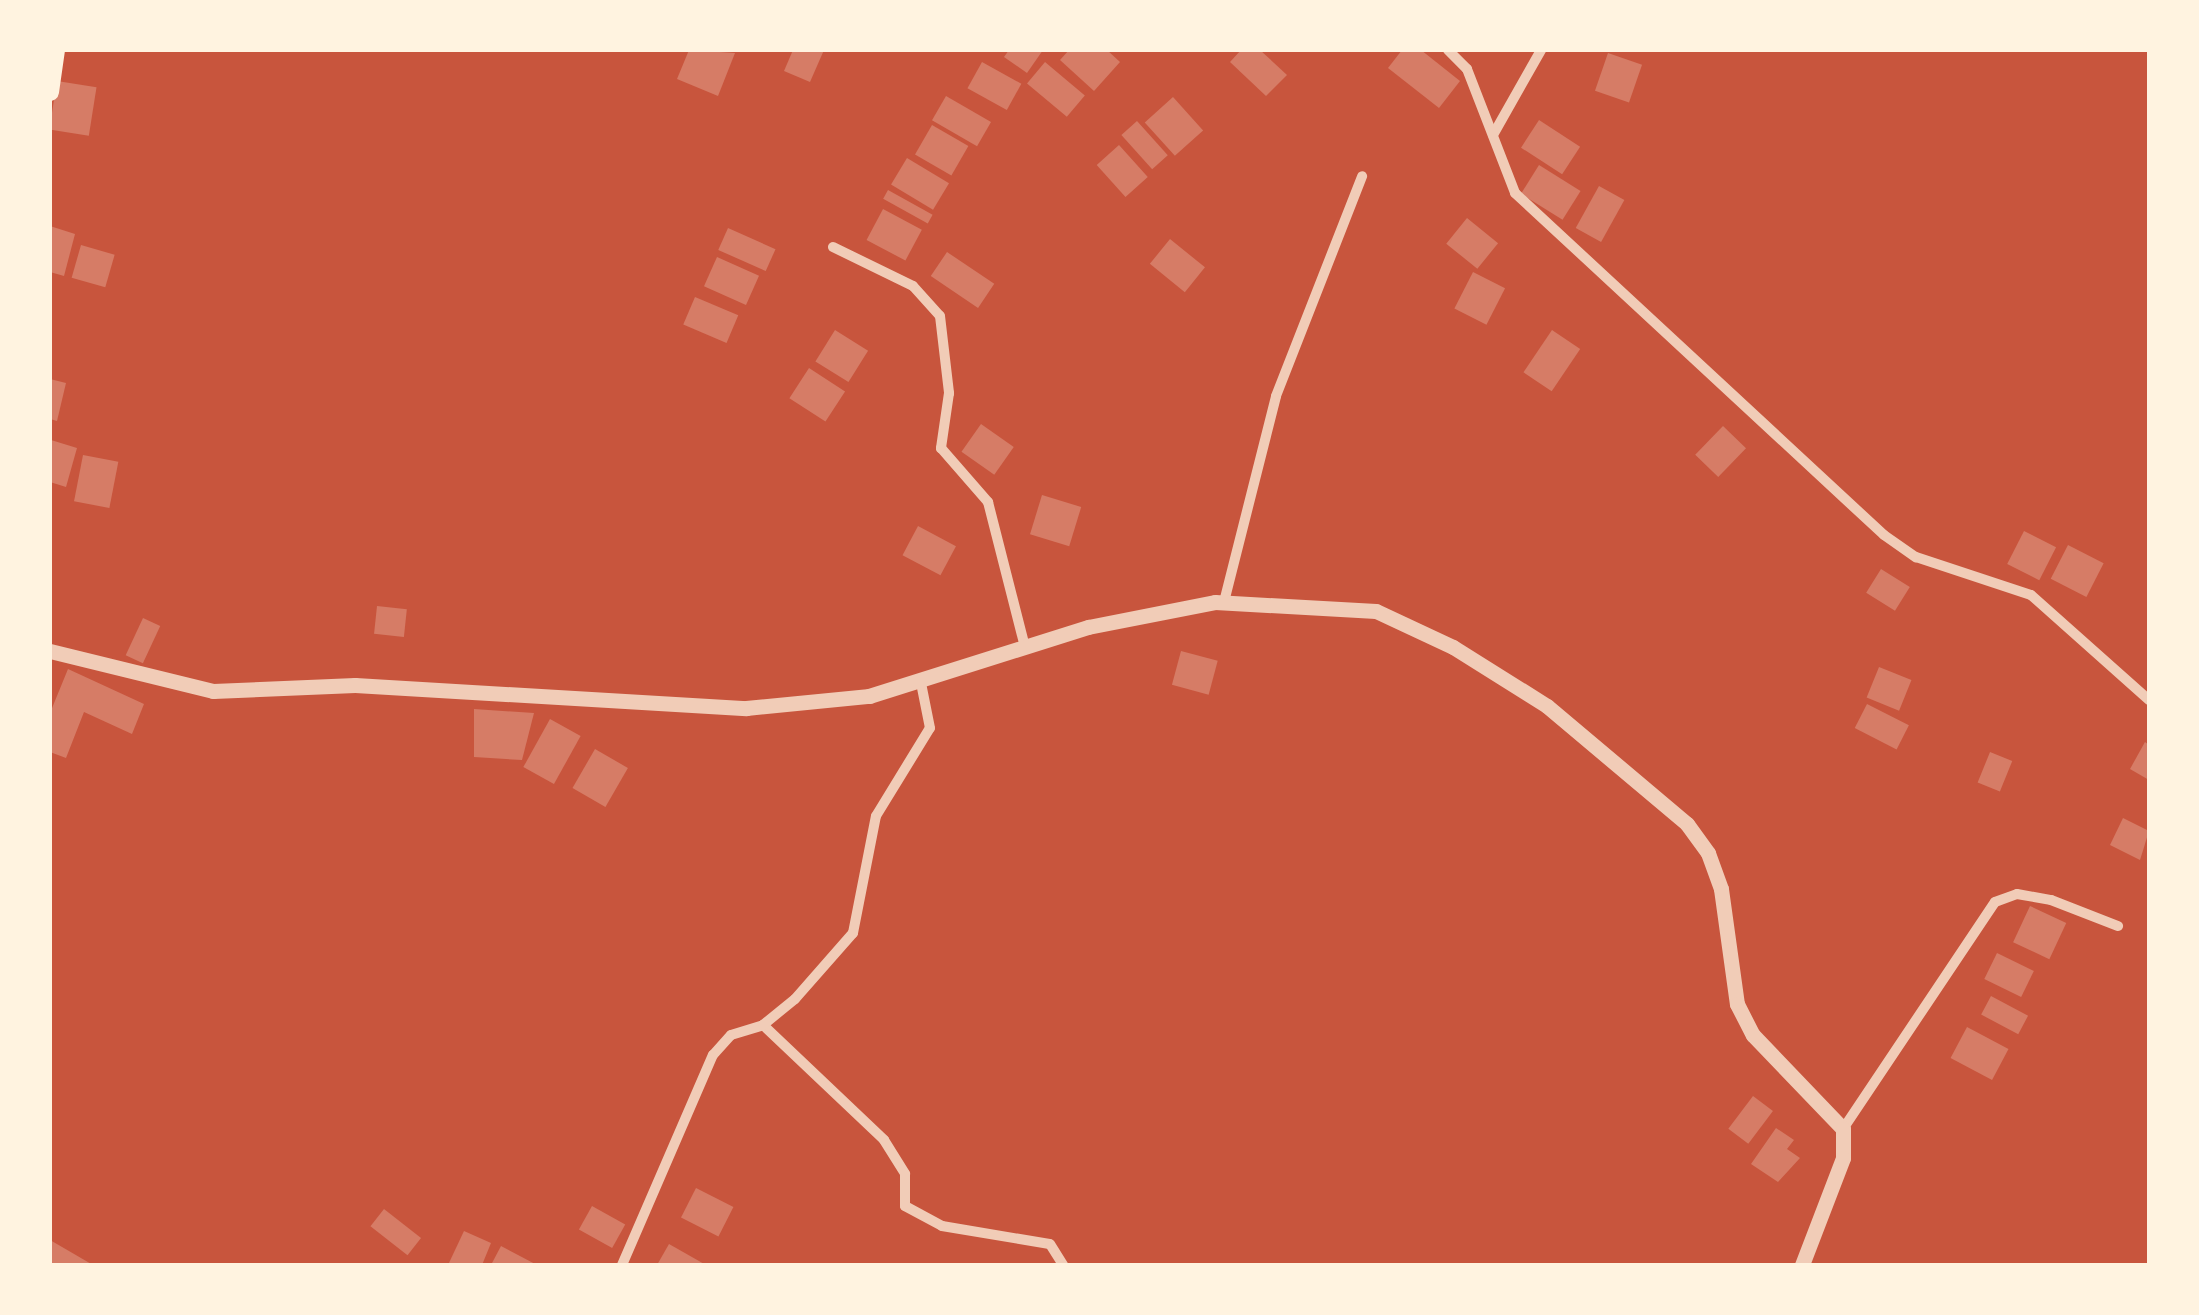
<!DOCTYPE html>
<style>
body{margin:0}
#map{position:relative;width:2199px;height:1315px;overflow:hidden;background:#c8553d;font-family:"Open Sans",sans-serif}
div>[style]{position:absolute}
.building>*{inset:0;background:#d67c66;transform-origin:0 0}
.minor>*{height:10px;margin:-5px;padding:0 5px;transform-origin:5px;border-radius:5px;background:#f1ccb7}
.tertiary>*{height:15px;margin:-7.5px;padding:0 7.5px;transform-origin:7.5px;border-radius:7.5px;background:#f1ccb7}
.secondary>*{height:18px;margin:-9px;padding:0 9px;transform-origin:9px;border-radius:9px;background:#fff3e0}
span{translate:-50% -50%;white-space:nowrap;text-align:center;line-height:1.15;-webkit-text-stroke:10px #fff3e0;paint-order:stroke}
.frame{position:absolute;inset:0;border:52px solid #fff3e0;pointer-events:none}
</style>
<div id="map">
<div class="building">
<div style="clip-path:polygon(689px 50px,735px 53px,718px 96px,677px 79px)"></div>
<div style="clip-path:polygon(793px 50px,824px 50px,810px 82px,784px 71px)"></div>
<div style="clip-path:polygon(1009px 50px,1043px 50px,1027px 73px,1004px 57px)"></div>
<div style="clip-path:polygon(1069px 50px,1107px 50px,1120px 62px,1094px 91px,1060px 60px)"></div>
<div style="clip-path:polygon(1241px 50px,1260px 50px,1287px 75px,1266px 96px,1230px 62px)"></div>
<div style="clip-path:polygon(1402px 50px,1421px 50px,1460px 81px,1439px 108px,1388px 68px)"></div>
<div style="left:1608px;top:53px;width:36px;height:40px;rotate:19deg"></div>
<div style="left:982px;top:62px;width:45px;height:30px;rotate:29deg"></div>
<div style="left:1045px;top:62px;width:52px;height:28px;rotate:40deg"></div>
<div style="left:57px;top:81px;width:40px;height:49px;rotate:9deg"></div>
<div style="left:946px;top:96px;width:52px;height:28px;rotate:30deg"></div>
<div style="left:1173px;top:97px;width:45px;height:38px;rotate:48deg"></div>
<div style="left:1539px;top:120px;width:49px;height:33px;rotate:33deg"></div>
<div style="left:1137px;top:121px;width:46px;height:21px;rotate:48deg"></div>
<div style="left:932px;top:125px;width:42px;height:34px;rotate:30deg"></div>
<div style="left:1119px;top:145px;width:43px;height:30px;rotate:48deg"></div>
<div style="left:907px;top:158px;width:49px;height:31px;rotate:31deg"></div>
<div style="left:1539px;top:165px;width:49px;height:34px;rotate:32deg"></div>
<div style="left:1599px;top:186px;width:29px;height:48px;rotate:29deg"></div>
<div style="left:888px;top:190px;width:51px;height:10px;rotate:29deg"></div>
<div style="left:883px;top:209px;width:44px;height:35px;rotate:28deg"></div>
<div style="left:1467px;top:218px;width:40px;height:33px;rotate:39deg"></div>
<div style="clip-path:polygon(50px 226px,75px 234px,64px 276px,50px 272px)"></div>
<div style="left:728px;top:228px;width:52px;height:24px;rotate:24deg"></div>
<div style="left:1170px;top:239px;width:45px;height:32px;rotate:39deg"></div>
<div style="left:81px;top:245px;width:35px;height:34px;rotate:16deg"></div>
<div style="left:947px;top:252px;width:57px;height:29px;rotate:34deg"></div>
<div style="left:717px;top:257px;width:46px;height:32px;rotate:24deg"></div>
<div style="left:1473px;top:272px;width:36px;height:41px;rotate:27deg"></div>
<div style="left:695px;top:297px;width:47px;height:30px;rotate:23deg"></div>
<div style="left:835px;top:330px;width:39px;height:37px;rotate:32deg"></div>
<div style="left:1552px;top:330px;width:34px;height:51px;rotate:34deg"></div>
<div style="left:809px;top:368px;width:43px;height:36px;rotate:33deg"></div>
<div style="clip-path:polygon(50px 379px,66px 383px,57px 421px,50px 419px)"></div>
<div style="left:981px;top:424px;width:40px;height:34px;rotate:35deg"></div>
<div style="left:1723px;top:426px;width:32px;height:40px;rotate:44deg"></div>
<div style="clip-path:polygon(51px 440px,77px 448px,66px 487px,50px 482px)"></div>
<div style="left:83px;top:455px;width:36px;height:47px;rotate:11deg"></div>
<div style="left:1042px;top:495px;width:41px;height:41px;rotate:17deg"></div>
<div style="left:918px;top:526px;width:43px;height:33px;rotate:28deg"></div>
<div style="left:2024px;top:531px;width:36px;height:37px;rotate:27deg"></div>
<div style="left:2068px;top:545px;width:40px;height:38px;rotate:27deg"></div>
<div style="left:1881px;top:569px;width:34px;height:28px;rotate:32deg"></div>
<div style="left:377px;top:606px;width:30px;height:28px;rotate:6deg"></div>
<div style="left:143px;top:618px;width:19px;height:41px;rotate:25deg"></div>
<div style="left:1181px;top:651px;width:38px;height:35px;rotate:15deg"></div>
<div style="left:1879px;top:667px;width:35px;height:33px;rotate:22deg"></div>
<div style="clip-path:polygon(68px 669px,144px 704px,132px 734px,84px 712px,66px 758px,50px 752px,50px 713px)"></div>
<div style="left:1867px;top:704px;width:47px;height:27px;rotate:27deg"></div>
<div style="clip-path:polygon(474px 709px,534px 713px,522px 760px,474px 757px)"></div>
<div style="left:550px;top:719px;width:35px;height:55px;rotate:29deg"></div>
<div style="clip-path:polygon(2145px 742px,2149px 745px,2149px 780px,2130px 769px)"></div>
<div style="left:595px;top:749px;width:38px;height:45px;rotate:30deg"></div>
<div style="left:1990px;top:752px;width:24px;height:33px;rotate:22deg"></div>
<div style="clip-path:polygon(2123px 818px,2149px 831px,2140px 860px,2110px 845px)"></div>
<div style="left:2030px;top:906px;width:40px;height:40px;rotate:25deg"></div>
<div style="left:1997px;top:953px;width:41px;height:29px;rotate:26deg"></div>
<div style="left:1991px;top:996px;width:42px;height:21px;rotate:28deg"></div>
<div style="left:1967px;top:1027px;width:47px;height:35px;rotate:28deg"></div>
<div style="left:1753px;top:1096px;width:25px;height:41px;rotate:37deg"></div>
<div style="clip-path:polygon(1776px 1128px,1794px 1140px,1787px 1149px,1800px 1158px,1778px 1182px,1751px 1164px)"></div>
<div style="left:696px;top:1188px;width:42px;height:33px;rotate:27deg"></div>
<div style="left:592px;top:1206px;width:38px;height:27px;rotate:29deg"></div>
<div style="left:384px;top:1209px;width:47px;height:22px;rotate:38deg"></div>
<div style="clip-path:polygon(464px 1231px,491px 1243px,482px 1265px,448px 1265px)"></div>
<div style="clip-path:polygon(50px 1240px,93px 1265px,50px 1265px)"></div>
<div style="clip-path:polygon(669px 1244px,706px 1265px,657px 1265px)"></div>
<div style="clip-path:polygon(501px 1246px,537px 1265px,491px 1265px)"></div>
</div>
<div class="minor">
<div style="left:1448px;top:50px;width:27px;rotate:45deg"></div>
<div style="left:1467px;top:69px;width:133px;rotate:68.8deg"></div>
<div style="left:1515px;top:193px;width:503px;rotate:42.83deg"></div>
<div style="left:1884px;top:535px;width:39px;rotate:35deg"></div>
<div style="left:1916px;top:557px;width:121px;rotate:18.3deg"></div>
<div style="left:2031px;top:595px;width:158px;rotate:41.7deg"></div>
<div style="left:1493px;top:135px;width:98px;rotate:-60.5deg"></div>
<div style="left:833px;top:247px;width:89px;rotate:26deg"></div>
<div style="left:913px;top:286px;width:40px;rotate:48deg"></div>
<div style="left:940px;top:316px;width:78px;rotate:83.3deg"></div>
<div style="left:949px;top:393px;width:56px;rotate:98.3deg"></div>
<div style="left:941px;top:448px;width:72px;rotate:49deg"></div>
<div style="left:988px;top:502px;width:150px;rotate:75.7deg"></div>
<div style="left:1224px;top:602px;width:212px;rotate:-75.8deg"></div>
<div style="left:1276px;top:396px;width:236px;rotate:-68.6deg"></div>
<div style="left:763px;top:1025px;width:167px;rotate:43.5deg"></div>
<div style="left:884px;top:1140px;width:40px;rotate:58deg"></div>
<div style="left:905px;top:1174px;width:32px;rotate:90deg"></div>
<div style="left:905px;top:1206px;width:42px;rotate:28.4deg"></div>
<div style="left:942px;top:1226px;width:109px;rotate:9.5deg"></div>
<div style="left:1050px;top:1244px;width:25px;rotate:58deg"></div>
<div style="left:1843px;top:1129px;width:273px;rotate:-56.2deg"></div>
<div style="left:1995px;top:902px;width:23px;rotate:-20deg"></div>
<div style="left:2017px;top:894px;width:35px;rotate:10deg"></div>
<div style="left:2051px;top:900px;width:72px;rotate:21.2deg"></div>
<div style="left:622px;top:1265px;width:229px;rotate:-66.6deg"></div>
<div style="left:713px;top:1055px;width:27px;rotate:-48deg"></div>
<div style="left:731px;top:1035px;width:34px;rotate:-17deg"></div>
<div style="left:763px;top:1025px;width:41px;rotate:-39.1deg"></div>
<div style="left:795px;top:999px;width:88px;rotate:-48.7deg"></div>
<div style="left:853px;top:933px;width:119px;rotate:-78.9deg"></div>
<div style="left:876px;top:816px;width:103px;rotate:-58.5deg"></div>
<div style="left:930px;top:728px;width:46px;rotate:-101.3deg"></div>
</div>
<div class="tertiary">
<div style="left:50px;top:651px;width:168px;rotate:13.8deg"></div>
<div style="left:213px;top:691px;width:142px;rotate:-2.4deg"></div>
<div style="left:355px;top:685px;width:392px;rotate:3.4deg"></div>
<div style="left:746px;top:708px;width:124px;rotate:-5.6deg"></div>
<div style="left:869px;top:696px;width:230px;rotate:-17.5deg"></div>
<div style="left:1088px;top:627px;width:129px;rotate:-11.1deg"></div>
<div style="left:1215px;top:602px;width:161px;rotate:3.2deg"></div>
<div style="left:1376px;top:611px;width:85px;rotate:25.1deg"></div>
<div style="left:1453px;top:647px;width:111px;rotate:32.1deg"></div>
<div style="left:1547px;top:706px;width:183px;rotate:40.1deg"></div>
<div style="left:1687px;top:824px;width:36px;rotate:54deg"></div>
<div style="left:1708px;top:853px;width:38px;rotate:70deg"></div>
<div style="left:1721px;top:889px;width:116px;rotate:82.1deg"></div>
<div style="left:1737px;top:1004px;width:35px;rotate:63deg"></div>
<div style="left:1753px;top:1035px;width:130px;rotate:46.2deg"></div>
<div style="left:1843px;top:1129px;width:29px;rotate:90deg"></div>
<div style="left:1843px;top:1158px;width:115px;rotate:111deg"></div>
</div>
<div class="secondary">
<div style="left:50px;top:92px;width:42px;rotate:-81.9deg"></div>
</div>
<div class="frame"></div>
</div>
